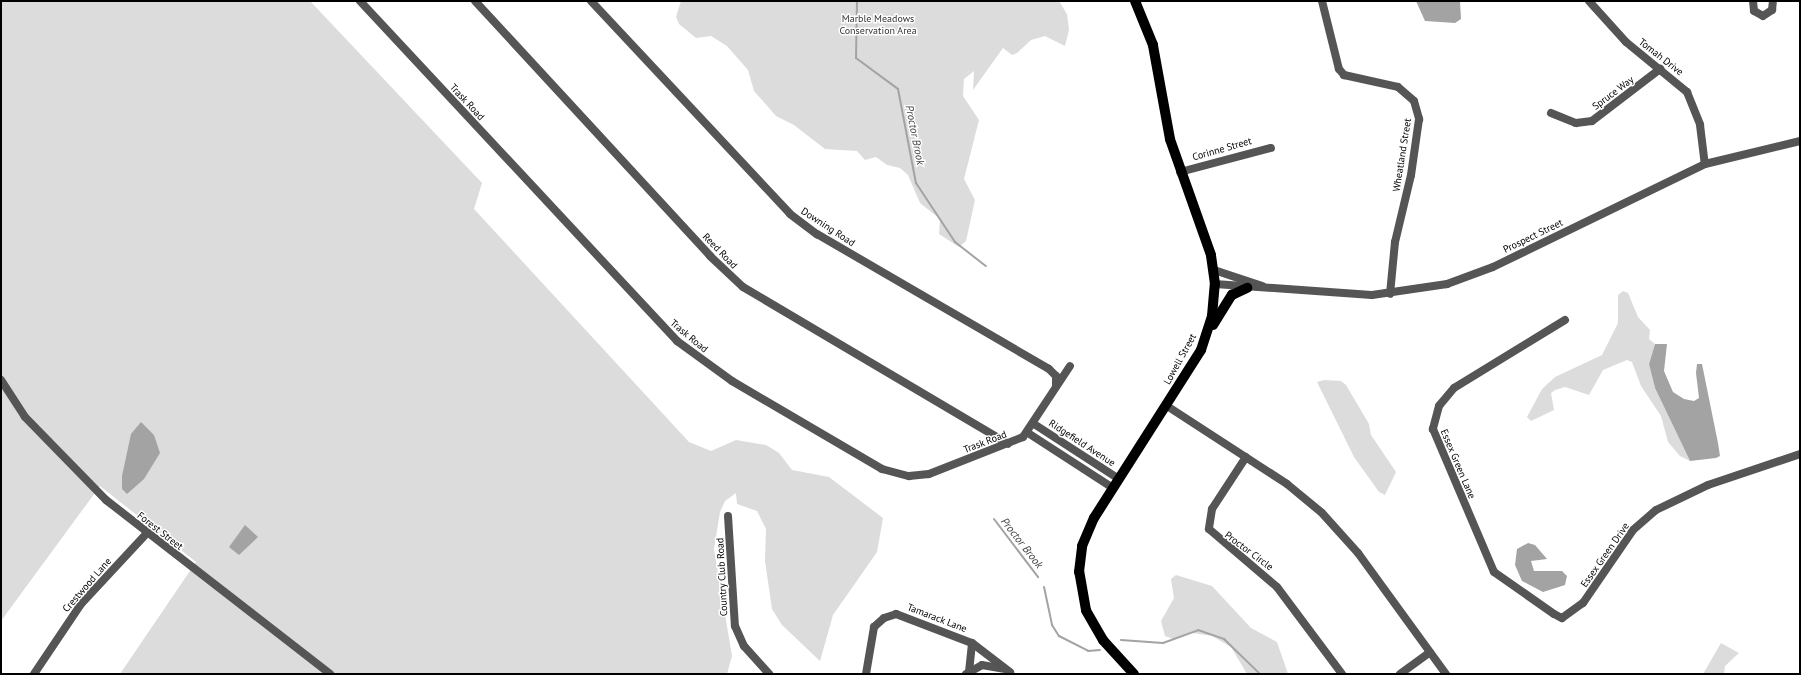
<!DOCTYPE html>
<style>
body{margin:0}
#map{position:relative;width:1801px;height:675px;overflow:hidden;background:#fff;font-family:"PT Sans",sans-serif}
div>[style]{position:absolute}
.green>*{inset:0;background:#dcdcdc}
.water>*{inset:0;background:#a3a3a3}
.stream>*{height:2px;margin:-1px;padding:0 1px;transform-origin:1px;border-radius:1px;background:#a3a3a3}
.minor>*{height:8px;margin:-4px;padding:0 4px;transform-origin:4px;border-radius:4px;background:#555}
.major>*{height:10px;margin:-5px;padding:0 5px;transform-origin:5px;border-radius:5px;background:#000}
span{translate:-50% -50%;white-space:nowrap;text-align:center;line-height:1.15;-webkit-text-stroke:3px #fff;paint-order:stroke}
.park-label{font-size:10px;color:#333}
.street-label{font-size:10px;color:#000}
.water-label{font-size:11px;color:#444;font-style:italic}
.frame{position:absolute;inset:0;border:2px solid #000;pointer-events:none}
</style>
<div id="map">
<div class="green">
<div style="clip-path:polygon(1px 1px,310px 1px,482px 183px,474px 209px,689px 442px,711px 451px,736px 440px,766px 445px,779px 453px,792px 470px,829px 477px,883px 518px,877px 552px,833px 615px,820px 661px,782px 625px,772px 609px,765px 561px,766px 529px,757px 511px,737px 504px,736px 493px,725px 501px,720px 512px,714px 549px,732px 656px,727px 674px,120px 674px,196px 562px,100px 486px,1px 621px)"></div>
<div style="clip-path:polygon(681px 1px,1059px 1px,1067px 14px,1069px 30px,1065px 46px,1045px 36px,1031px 40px,1017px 53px,1012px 55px,1003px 48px,973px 90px,974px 71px,964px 79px,963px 96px,979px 120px,964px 179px,975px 200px,966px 241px,959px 247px,939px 234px,940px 219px,920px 203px,908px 175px,900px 168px,887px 165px,876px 157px,865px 160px,857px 151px,825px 149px,794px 125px,776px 116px,754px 91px,748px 70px,727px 46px,711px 36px,696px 38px,679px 24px,676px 17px)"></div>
<div style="clip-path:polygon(1623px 291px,1628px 293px,1638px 317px,1650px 330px,1649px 339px,1655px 344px,1649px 364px,1655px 388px,1690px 461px,1680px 456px,1668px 442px,1661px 416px,1641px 386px,1632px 362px,1627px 360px,1603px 370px,1589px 395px,1565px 387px,1555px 390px,1551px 393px,1554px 410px,1531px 421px,1527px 417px,1542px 389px,1555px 377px,1602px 355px,1618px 323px,1618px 295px)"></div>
<div style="clip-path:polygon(1324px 380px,1341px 381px,1346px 385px,1369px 424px,1371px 435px,1396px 472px,1385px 495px,1379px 492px,1354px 457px,1317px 382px)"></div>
<div style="clip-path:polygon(1176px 575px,1212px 586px,1251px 628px,1277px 642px,1288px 674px,1247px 674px,1231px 647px,1212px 636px,1192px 633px,1173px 639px,1165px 636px,1161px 621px,1174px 598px,1171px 579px)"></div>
<div style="clip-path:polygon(1721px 643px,1739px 653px,1725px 666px,1724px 674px,1703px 674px)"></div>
</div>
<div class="water">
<div style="clip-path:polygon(1416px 1px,1460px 1px,1461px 19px,1455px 23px,1425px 21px)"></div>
<div style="clip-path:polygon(1655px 344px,1667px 344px,1664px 371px,1673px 392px,1684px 399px,1694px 401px,1699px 398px,1696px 373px,1697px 364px,1702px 364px,1718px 443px,1720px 456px,1716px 458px,1690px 461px,1655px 388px,1649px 364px)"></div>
<div style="clip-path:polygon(141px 422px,154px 435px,160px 453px,144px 479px,127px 494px,122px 489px,122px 476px,131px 434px)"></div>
<div style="clip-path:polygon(245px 525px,258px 537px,239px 555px,229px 547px)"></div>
<div style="clip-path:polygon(1528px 543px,1535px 545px,1547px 559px,1531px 561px,1534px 571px,1562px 571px,1567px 576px,1565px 585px,1543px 592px,1522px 581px,1515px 565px,1517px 549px)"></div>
</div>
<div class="stream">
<div style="left:857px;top:1px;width:57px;rotate:91deg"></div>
<div style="left:856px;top:58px;width:52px;rotate:36.4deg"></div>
<div style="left:898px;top:89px;width:96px;rotate:79.2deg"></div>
<div style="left:916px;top:183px;width:71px;rotate:56.5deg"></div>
<div style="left:955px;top:242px;width:39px;rotate:38deg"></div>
<div style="left:994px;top:519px;width:73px;rotate:52.8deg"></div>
<div style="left:1044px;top:587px;width:39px;rotate:78deg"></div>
<div style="left:1052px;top:625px;width:13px;rotate:58deg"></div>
<div style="left:1059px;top:636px;width:33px;rotate:27deg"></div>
<div style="left:1088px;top:651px;width:12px;rotate:-5deg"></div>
<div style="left:1121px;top:640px;width:42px;rotate:4.1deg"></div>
<div style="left:1163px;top:643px;width:37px;rotate:-20deg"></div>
<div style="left:1198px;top:630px;width:28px;rotate:19deg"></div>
<div style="left:1224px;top:639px;width:50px;rotate:44.2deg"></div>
</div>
<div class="minor">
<div style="left:360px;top:1px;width:465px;rotate:47deg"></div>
<div style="left:677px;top:341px;width:68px;rotate:36deg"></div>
<div style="left:732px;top:381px;width:174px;rotate:30.4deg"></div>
<div style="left:882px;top:469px;width:28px;rotate:15deg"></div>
<div style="left:909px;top:476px;width:20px;rotate:-6deg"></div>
<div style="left:929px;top:474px;width:101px;rotate:-21.5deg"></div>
<div style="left:1023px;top:437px;width:85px;rotate:-56.5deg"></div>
<div style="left:475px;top:1px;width:347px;rotate:47.3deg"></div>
<div style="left:710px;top:256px;width:45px;rotate:43.2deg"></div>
<div style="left:743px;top:287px;width:308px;rotate:30.6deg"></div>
<div style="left:591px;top:1px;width:291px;rotate:46.9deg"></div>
<div style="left:790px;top:214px;width:34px;rotate:37deg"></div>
<div style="left:817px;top:234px;width:268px;rotate:30.2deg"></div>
<div style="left:1049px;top:369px;width:10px;rotate:45deg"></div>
<div style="left:1056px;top:376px;width:10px;rotate:90deg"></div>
<div style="left:1322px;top:1px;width:70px;rotate:76deg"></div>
<div style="left:1339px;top:69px;width:8px;rotate:50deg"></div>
<div style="left:1344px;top:75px;width:55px;rotate:12.5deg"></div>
<div style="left:1398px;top:87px;width:21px;rotate:41deg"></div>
<div style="left:1414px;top:101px;width:19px;rotate:74deg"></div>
<div style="left:1419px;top:119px;width:57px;rotate:98.1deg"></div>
<div style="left:1411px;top:175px;width:69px;rotate:103.4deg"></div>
<div style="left:1395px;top:242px;width:52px;rotate:95.5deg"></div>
<div style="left:1589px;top:1px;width:55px;rotate:47.9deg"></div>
<div style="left:1626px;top:42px;width:79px;rotate:39.3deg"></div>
<div style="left:1687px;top:92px;width:35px;rotate:68deg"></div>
<div style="left:1700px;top:125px;width:39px;rotate:83deg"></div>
<div style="left:1753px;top:1px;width:10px;rotate:84deg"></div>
<div style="left:1754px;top:11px;width:10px;rotate:29deg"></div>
<div style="left:1763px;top:16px;width:11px;rotate:-34deg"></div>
<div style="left:1772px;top:10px;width:9px;rotate:-84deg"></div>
<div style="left:1551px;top:113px;width:27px;rotate:22deg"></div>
<div style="left:1576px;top:123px;width:16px;rotate:-7deg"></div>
<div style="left:1592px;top:121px;width:86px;rotate:-37.4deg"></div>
<div style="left:1180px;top:172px;width:94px;rotate:-14.8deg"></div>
<div style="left:1214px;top:270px;width:51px;rotate:18.4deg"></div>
<div style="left:1215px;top:284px;width:157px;rotate:4deg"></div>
<div style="left:1372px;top:295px;width:76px;rotate:-8.3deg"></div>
<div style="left:1447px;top:284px;width:49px;rotate:-20.3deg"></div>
<div style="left:1493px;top:267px;width:236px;rotate:-25.9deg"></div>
<div style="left:1705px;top:164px;width:98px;rotate:-13.6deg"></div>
<div style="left:1565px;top:320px;width:130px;rotate:148.5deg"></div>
<div style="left:1454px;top:388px;width:23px;rotate:130deg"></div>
<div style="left:1439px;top:406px;width:24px;rotate:105deg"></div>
<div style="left:1433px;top:429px;width:155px;rotate:66.9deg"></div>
<div style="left:1494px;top:572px;width:73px;rotate:35deg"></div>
<div style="left:1554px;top:614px;width:9px;rotate:27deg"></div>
<div style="left:1562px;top:618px;width:26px;rotate:-36deg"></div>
<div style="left:1583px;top:603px;width:88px;rotate:-55.6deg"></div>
<div style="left:1633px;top:530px;width:30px;rotate:-41deg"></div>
<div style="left:1656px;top:510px;width:58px;rotate:-25.7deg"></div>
<div style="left:1708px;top:485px;width:97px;rotate:-18.6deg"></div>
<div style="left:1px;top:380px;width:44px;rotate:57deg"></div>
<div style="left:25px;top:417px;width:116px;rotate:45.7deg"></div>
<div style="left:106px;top:500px;width:284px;rotate:37.8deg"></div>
<div style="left:1167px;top:406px;width:143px;rotate:33deg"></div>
<div style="left:1287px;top:484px;width:45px;rotate:39.6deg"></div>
<div style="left:1322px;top:513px;width:54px;rotate:48deg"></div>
<div style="left:1358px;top:553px;width:150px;rotate:54deg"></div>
<div style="left:1034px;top:424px;width:101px;rotate:32.9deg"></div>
<div style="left:1028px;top:433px;width:101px;rotate:32.9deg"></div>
<div style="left:1246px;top:457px;width:62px;rotate:123.2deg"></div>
<div style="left:1212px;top:509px;width:20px;rotate:99deg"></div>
<div style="left:1209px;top:529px;width:89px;rotate:40.5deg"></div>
<div style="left:1277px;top:587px;width:109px;rotate:53.2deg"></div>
<div style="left:728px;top:516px;width:110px;rotate:86.4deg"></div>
<div style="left:735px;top:626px;width:22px;rotate:66deg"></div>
<div style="left:744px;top:646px;width:38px;rotate:48deg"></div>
<div style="left:969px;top:672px;width:29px;rotate:-84deg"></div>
<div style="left:34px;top:674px;width:84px;rotate:-56.1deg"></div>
<div style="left:81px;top:604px;width:97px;rotate:-47.1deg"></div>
<div style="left:866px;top:674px;width:48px;rotate:-80.3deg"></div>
<div style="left:874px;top:627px;width:13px;rotate:-42deg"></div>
<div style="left:884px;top:618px;width:13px;rotate:-18deg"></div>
<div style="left:896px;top:614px;width:81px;rotate:20.9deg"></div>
<div style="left:972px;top:643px;width:48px;rotate:37.3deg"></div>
<div style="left:966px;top:674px;width:18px;rotate:-29deg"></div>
<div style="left:982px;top:665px;width:22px;rotate:10deg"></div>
<div style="left:1400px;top:674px;width:37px;rotate:-36deg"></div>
</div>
<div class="major">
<div style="left:1213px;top:325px;width:36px;rotate:-58deg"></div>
<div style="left:1232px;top:295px;width:17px;rotate:-25deg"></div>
<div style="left:1134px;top:674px;width:46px;rotate:-132.4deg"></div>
<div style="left:1103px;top:640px;width:34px;rotate:-120deg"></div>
<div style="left:1086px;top:610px;width:39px;rotate:-100deg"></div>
<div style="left:1079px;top:572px;width:26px;rotate:-83deg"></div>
<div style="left:1082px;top:546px;width:30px;rotate:-67deg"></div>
<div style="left:1094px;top:518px;width:199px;rotate:-57.5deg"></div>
<div style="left:1201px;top:350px;width:36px;rotate:-72deg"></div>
<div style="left:1212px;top:316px;width:32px;rotate:-85deg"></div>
<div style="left:1215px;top:284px;width:29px;rotate:-98deg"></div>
<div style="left:1211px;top:255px;width:123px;rotate:-109.5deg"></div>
<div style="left:1170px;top:139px;width:96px;rotate:-100.3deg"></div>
<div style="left:1153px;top:45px;width:48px;rotate:-112.2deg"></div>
</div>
<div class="park-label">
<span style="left:878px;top:24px">Marble Meadows<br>Conservation Area</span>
</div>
<div class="street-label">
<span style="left:1661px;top:57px;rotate:38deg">Tomah Drive</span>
<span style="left:1613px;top:93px;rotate:-37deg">Spruce Way</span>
<span style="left:467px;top:102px;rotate:47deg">Trask Road</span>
<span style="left:1222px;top:149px;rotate:-16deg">Corinne Street</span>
<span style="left:1402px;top:155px;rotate:-81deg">Wheatland Street</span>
<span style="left:828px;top:227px;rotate:33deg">Downing Road</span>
<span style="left:1533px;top:236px;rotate:-26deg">Prospect Street</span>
<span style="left:720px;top:251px;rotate:46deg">Reed Road</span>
<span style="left:689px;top:336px;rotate:40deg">Trask Road</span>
<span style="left:1180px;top:359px;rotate:-61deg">Lowell Street</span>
<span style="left:985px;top:442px;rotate:-21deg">Trask Road</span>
<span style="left:1082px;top:443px;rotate:33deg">Ridgefield Avenue</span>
<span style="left:1458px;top:464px;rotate:67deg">Essex Green Lane</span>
<span style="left:160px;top:531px;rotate:38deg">Forest Street</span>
<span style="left:1249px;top:551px;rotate:37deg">Proctor Circle</span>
<span style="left:1605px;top:555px;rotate:-55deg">Essex Green Drive</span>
<span style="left:722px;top:577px;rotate:-93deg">Country Club Road</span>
<span style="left:87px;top:585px;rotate:-49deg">Crestwood Lane</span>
<span style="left:937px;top:618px;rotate:21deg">Tamarack Lane</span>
</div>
<div class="water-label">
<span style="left:915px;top:135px;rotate:79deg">Proctor Brook</span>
<span style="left:1022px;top:543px;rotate:52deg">Proctor Brook</span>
</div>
<div class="frame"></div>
</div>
